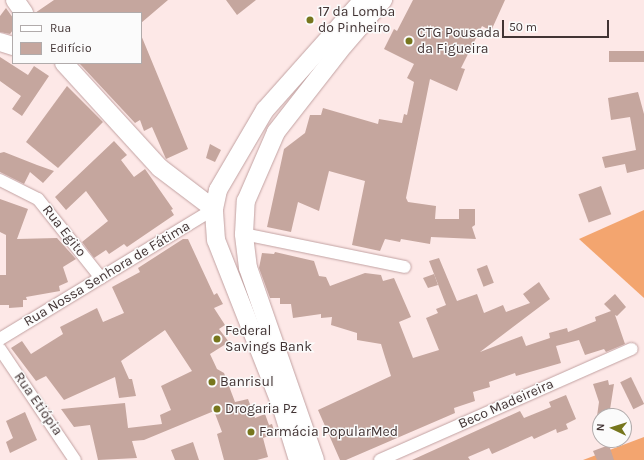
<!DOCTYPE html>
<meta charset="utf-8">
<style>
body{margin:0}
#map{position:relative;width:644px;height:460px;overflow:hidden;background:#fde8e7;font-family:Karla,sans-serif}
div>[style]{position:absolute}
.forest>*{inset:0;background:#f3a56f}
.building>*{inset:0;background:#c5a69e;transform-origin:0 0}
.roads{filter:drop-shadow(0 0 1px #c2a2a2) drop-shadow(0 0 1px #c2a2a2)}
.street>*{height:12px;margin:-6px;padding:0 6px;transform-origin:6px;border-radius:6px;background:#fff}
.secondary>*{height:18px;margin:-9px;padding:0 9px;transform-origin:9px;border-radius:9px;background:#fff}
.dots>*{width:11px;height:11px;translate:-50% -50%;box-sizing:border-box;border:2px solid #fbfbfb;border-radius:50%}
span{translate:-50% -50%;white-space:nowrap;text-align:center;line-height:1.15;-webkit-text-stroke:3px #fbfbfb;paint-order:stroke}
.poi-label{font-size:14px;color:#423434}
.left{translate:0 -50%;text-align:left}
.street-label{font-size:14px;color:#423434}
.legend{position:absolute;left:12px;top:12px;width:130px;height:52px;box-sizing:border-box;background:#fbfbfb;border:1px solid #b1abab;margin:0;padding:5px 7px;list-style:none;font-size:12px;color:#423434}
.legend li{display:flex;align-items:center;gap:8px;height:20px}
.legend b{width:20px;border:1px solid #b1abab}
.north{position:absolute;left:592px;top:408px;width:40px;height:40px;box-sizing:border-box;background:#fbfbfb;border:1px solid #b1abab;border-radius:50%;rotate:274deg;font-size:11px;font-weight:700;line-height:16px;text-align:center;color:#423434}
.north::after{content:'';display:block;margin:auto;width:14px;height:18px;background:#76761d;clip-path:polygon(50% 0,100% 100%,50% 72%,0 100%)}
.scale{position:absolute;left:502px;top:20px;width:107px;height:18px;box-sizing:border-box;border:2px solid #423434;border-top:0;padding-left:5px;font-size:12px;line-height:14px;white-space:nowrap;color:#423434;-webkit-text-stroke:3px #fbfbfb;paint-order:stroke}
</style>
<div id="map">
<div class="forest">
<div style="clip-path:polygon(644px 210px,644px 298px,579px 239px)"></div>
<div style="clip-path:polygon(644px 437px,644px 460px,583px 460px)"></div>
</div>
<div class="building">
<div style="clip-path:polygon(54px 0,168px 0,141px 23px,141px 13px,35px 13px)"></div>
<div style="clip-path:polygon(226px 0,256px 0,237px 15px)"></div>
<div style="clip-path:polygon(413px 0,505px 0,491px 31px,482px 26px,461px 68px,465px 69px,457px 91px,430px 79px,406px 198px,408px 202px,436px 206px,435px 219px,459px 219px,459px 209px,475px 209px,475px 225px,472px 227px,476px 239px,431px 237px,430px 244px,401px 239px,400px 242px,385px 239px,380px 251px,352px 245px,365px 181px,329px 171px,319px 211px,298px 202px,291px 232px,267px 227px,284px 149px,305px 133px,310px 115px,321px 115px,323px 108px,378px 124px,379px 119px,402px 123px,404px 114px,407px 115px,414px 82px,407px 78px,414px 64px,384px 49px,394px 29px,397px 31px)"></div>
<div style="clip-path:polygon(6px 8px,13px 18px,13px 30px,10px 34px,0 32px,0 16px)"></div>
<div style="clip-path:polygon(141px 35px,188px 149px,166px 159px,152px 127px,144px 131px,140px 120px,135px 123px,79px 63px,141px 63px)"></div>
<div style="left:644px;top:51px;width:11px;height:35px;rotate:90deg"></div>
<div style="clip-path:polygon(0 57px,28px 75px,34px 66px,49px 76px,22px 116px,12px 109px,21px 96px,0 81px)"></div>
<div style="clip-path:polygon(67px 86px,103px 122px,58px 168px,26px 142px)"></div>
<div style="clip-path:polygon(638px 92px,644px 114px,644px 169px,627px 173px,625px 164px,605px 168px,602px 157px,636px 150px,630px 117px,611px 120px,608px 98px)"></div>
<div style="clip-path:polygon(114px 141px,127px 155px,121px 160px,134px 177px,145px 169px,173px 209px,171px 210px,174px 215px,127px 247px,124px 244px,109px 254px,106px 250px,94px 258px,82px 242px,108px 221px,86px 191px,66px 210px,55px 197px)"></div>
<div style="clip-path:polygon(210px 144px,221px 150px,215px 162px,206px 158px)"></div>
<div style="clip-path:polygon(4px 152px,37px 165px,54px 171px,43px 183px,30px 172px,24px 184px,0 172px,0 153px)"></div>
<div style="left:601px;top:186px;width:30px;height:24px;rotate:70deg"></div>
<div style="clip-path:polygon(0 199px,28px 209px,17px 239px,57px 238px,76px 259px,63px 267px,68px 282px,59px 286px,60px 291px,26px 297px,27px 300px,23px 300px,23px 307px,9px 308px,9px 305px,0 305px,0 275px,6px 275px,6px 235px,0 232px)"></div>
<div style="clip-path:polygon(183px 239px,188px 239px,214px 295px,217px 293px,223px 304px,214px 308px,225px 325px,219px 329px,229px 342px,210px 354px,217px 369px,224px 373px,235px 402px,248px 399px,255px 418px,265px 414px,269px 425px,272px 424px,275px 434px,263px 438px,268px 457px,257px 460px,224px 460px,217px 434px,222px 432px,214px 411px,144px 440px,132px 441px,137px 458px,98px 460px,90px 425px,74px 427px,61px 409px,125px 403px,128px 428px,162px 424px,160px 415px,171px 410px,161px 386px,192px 371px,165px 330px,121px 361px,129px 379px,132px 379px,136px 396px,119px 398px,115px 377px,64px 400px,46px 376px,36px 381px,11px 348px,22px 341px,31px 354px,63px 334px,60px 327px,97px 308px,103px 322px,124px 313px,112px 287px,140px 272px,138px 268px)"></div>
<div style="clip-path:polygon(275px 252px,314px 261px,319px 276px,326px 277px,330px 286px,365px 273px,381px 275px,383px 281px,394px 278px,411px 317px,399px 322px,413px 358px,439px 350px,426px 318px,438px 313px,436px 309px,446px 305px,429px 261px,439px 258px,457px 301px,477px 294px,484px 313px,503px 305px,506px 312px,530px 303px,523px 294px,539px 282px,550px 299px,480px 352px,522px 336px,526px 346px,550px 338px,549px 333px,567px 328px,568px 332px,596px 321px,595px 317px,611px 311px,604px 304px,615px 294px,626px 307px,617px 316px,615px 315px,625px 344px,606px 352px,604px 349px,585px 355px,579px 340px,556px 346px,561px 363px,516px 376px,515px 373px,489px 382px,490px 387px,473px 392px,475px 401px,454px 408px,455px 413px,346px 460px,340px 460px,318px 410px,391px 376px,384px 354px,381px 344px,357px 340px,357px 333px,331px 325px,332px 317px,321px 318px,321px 314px,293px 318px,291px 304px,280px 304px,280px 298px,270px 298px,259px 268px,262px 253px,274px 254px)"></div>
<div style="left:487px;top:265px;width:19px;height:11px;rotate:69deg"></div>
<div style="clip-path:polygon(434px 274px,438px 285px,428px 288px,423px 278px)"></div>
<div style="left:631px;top:377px;width:30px;height:12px;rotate:64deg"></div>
<div style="clip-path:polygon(608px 380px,609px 385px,614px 384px,609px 416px,597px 416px,599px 402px,593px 384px)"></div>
<div style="clip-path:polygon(566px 395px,576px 419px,566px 424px,568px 429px,557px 433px,556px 429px,534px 439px,532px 436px,492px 454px,489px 448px,468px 457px,470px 460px,412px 460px,520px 411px,524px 418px,551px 407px,549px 402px)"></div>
<div style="clip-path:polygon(25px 412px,37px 440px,10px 453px,6px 442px,13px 438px,6px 421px)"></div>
<div style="clip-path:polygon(193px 442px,199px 460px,175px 460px,171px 450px)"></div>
<div style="clip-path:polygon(609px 445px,614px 460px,597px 460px,593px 451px)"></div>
</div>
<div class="roads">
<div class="street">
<div style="left:0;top:180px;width:42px;rotate:26.6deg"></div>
<div style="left:38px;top:199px;width:101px;rotate:51.4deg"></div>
<div style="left:244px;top:234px;width:164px;rotate:11.6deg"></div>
<div style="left:0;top:339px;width:250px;rotate:-31.3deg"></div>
<div style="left:0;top:349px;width:134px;rotate:56deg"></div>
<div style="left:380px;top:460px;width:275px;rotate:-23.8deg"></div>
</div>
<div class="secondary">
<div style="left:15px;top:0;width:16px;rotate:55deg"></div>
<div style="left:0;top:42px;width:14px;rotate:17deg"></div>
<div style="left:64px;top:63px;width:142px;rotate:47.6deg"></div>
<div style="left:160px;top:168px;width:68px;rotate:37.2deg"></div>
<div style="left:298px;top:460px;width:58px;rotate:-107.2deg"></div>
<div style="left:281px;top:405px;width:177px;rotate:-111.5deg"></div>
<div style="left:216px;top:240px;width:31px;rotate:-94deg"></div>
<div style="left:214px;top:209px;width:19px;rotate:-78deg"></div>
<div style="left:218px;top:190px;width:93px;rotate:-59.6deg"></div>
<div style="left:265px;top:110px;width:147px;rotate:-48.3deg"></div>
<div style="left:315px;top:460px;width:203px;rotate:-109.2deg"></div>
<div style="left:248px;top:268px;width:34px;rotate:-97deg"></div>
<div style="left:244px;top:234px;width:33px;rotate:-87deg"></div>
<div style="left:246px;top:201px;width:75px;rotate:-66.5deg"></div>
<div style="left:276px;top:132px;width:110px;rotate:-52deg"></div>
<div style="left:344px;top:45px;width:60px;rotate:-49.1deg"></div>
</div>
</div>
<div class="dots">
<div style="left:310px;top:20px;background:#76761d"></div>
<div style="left:409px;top:41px;background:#76761d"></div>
<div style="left:217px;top:339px;background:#76761d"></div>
<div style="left:212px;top:382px;background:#76761d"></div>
<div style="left:217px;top:409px;background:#76761d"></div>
<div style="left:251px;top:432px;background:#76761d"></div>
</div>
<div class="poi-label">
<span class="left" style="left:318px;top:20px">17 da Lomba<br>do Pinheiro</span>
<span class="left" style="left:417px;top:41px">CTG Pousada<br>da Figueira</span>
<span class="left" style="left:225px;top:339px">Federal<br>Savings Bank</span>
<span class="left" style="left:220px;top:382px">Banrisul</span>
<span class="left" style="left:225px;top:409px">Drogaria Pz</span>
<span class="left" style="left:259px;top:432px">Farmácia PopularMed</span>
</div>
<div class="street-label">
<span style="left:64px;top:231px;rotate:52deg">Rua Egito</span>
<span style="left:107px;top:274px;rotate:-31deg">Rua Nossa Senhora de Fátima</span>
<span style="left:38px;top:404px;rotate:55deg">Rua Etiópia</span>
<span style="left:506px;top:404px;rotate:-24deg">Beco Madeireira</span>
</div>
<ul class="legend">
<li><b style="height:5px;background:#fff"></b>Rua</li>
<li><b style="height:11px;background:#c5a69e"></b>Edifício</li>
</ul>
<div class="north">N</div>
<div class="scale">50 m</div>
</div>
